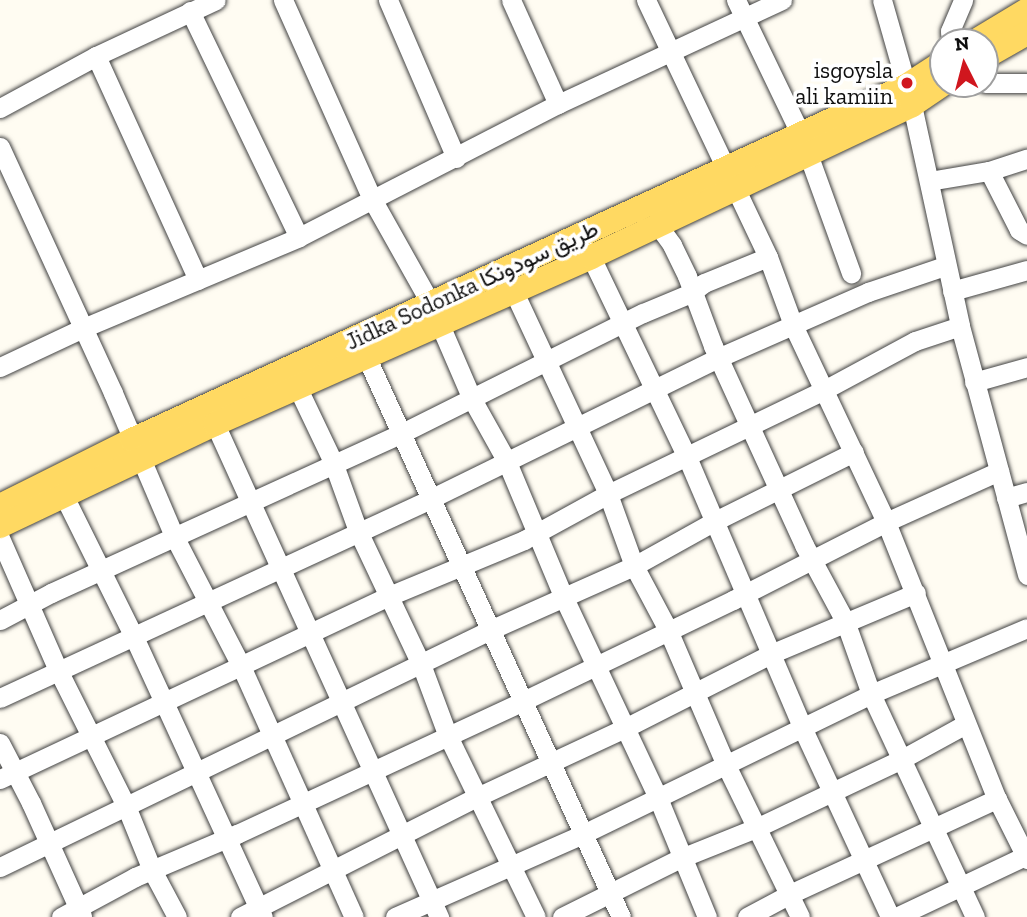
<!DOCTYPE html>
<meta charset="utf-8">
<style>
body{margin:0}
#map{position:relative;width:1027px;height:917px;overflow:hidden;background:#fffcf2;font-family:"Zilla Slab",Vazirmatn,serif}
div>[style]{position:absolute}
.roads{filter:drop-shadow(0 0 2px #424242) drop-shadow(0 0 2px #424242)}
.minor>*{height:19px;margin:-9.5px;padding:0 9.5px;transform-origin:9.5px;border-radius:9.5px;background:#fff}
.major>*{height:24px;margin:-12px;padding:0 12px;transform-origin:12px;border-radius:12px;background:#ffd962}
.dots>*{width:19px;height:19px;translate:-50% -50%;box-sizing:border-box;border:4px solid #fff;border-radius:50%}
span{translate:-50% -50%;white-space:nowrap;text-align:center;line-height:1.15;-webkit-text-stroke:7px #fff;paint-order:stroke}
.poi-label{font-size:23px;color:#0f0f0f}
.right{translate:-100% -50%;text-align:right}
.street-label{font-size:23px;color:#0f0f0f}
.north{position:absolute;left:929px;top:28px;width:70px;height:70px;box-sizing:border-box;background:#fff;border:2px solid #9f9f9f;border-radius:50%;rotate:354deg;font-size:19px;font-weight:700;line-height:28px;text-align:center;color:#0f0f0f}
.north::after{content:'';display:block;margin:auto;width:24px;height:32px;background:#d0161e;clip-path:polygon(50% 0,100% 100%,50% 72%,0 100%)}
</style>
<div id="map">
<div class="roads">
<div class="minor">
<div style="left:283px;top:0;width:218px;rotate:65.9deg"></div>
<div style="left:372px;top:199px;width:120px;rotate:60.7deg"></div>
<div style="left:431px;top:304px;width:103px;rotate:66.7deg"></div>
<div style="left:472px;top:399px;width:72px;rotate:60.9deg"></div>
<div style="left:507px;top:462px;width:147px;rotate:67.3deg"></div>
<div style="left:564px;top:598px;width:221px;rotate:64.8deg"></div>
<div style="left:658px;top:798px;width:129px;rotate:67.6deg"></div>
<div style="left:388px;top:0;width:172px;rotate:66.7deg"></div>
<div style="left:511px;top:0;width:114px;rotate:65.7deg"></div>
<div style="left:646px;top:0;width:284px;rotate:64.6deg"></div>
<div style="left:768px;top:257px;width:72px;rotate:69.8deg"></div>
<div style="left:793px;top:325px;width:218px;rotate:64.7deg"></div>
<div style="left:886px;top:522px;width:298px;rotate:68.2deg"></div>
<div style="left:997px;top:799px;width:67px;rotate:63.4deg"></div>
<div style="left:736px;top:0;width:148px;rotate:64.3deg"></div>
<div style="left:882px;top:0;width:109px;rotate:74.1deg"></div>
<div style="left:912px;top:105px;width:226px;rotate:77.7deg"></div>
<div style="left:960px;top:326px;width:258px;rotate:74.9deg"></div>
<div style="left:190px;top:11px;width:251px;rotate:64.3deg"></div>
<div style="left:951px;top:42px;width:11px;rotate:-95deg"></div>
<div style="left:950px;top:31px;width:34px;rotate:-67deg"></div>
<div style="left:96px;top:56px;width:246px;rotate:65.5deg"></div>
<div style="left:985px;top:83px;width:42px"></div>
<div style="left:0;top:108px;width:109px;rotate:-28.4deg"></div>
<div style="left:96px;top:56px;width:132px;rotate:-25deg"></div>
<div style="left:0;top:147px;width:271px;rotate:65.3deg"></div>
<div style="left:113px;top:393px;width:155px;rotate:66.9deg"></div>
<div style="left:174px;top:536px;width:146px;rotate:62.7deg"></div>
<div style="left:241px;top:666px;width:275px;rotate:65.8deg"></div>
<div style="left:808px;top:154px;width:127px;rotate:70.1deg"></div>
<div style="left:989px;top:171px;width:66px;rotate:63deg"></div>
<div style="left:1019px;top:230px;width:9px;rotate:32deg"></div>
<div style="left:929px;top:181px;width:61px;rotate:-9.5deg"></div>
<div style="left:989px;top:171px;width:40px;rotate:-18deg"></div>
<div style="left:657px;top:224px;width:26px;rotate:54deg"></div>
<div style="left:672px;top:245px;width:34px;rotate:64deg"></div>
<div style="left:687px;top:276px;width:75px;rotate:69.6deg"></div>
<div style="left:713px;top:346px;width:219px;rotate:65.4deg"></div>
<div style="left:804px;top:545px;width:86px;rotate:61.7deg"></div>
<div style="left:845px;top:621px;width:77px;rotate:70.4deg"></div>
<div style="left:871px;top:694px;width:246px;rotate:65deg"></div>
<div style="left:583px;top:247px;width:13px;rotate:51deg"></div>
<div style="left:591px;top:257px;width:222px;rotate:64.4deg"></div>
<div style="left:687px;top:457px;width:293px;rotate:66.9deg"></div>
<div style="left:802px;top:727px;width:209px;rotate:65.1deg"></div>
<div style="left:952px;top:291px;width:78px;rotate:-15.6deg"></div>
<div style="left:514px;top:292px;width:223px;rotate:65deg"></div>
<div style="left:608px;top:494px;width:77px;rotate:70.1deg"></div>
<div style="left:634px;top:566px;width:72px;rotate:62deg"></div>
<div style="left:668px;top:630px;width:145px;rotate:66.8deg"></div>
<div style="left:725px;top:763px;width:171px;rotate:64deg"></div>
<div style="left:366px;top:356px;width:616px;rotate:65.56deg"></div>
<div style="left:0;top:367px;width:92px;rotate:-25.2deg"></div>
<div style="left:83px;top:328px;width:234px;rotate:-22.8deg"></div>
<div style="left:299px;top:237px;width:291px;rotate:-27.2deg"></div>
<div style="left:558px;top:104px;width:247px;rotate:-24.9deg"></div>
<div style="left:292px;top:376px;width:95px;rotate:64.5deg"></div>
<div style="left:333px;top:462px;width:73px;rotate:70.1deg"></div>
<div style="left:358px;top:531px;width:147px;rotate:64.7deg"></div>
<div style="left:421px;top:664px;width:75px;rotate:69.6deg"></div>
<div style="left:447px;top:734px;width:203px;rotate:64.1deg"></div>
<div style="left:974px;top:382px;width:55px;rotate:-15.8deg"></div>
<div style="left:215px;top:424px;width:542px;rotate:65.56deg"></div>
<div style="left:64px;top:496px;width:157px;rotate:63.6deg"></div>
<div style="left:134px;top:637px;width:308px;rotate:65.3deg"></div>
<div style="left:1006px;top:498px;width:22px;rotate:-16deg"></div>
<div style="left:0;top:538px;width:144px;rotate:66.3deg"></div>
<div style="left:58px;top:670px;width:152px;rotate:63.4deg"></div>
<div style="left:126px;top:806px;width:69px;rotate:67.9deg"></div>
<div style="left:152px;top:870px;width:53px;rotate:62deg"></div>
<div style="left:0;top:620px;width:58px;rotate:-27.9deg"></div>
<div style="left:51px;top:593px;width:384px;rotate:-24.5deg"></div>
<div style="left:400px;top:434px;width:271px;rotate:-26.5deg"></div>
<div style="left:643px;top:313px;width:52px;rotate:-22.6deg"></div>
<div style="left:691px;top:293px;width:16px;rotate:-38deg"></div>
<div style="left:704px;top:283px;width:69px;rotate:-22.1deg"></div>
<div style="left:0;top:698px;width:476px;rotate:-24.8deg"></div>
<div style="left:432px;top:498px;width:321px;rotate:-26.1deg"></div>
<div style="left:720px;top:357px;width:162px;rotate:-23.7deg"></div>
<div style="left:868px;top:292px;width:81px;rotate:-18.7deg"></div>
<div style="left:0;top:743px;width:68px;rotate:62.7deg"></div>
<div style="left:31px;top:803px;width:124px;rotate:65.7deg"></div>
<div style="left:0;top:779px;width:430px;rotate:-25.2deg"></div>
<div style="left:389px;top:596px;width:146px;rotate:-22.5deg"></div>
<div style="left:524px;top:540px;width:96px;rotate:-28.7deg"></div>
<div style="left:608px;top:494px;width:240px;rotate:-25.7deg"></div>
<div style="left:824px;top:390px;width:103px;rotate:-28.3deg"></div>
<div style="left:915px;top:341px;width:47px;rotate:-18.4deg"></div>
<div style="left:0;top:867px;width:544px;rotate:-25.81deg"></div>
<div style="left:490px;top:630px;width:158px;rotate:-24deg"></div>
<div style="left:634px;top:566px;width:93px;rotate:-29.1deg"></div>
<div style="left:715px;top:521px;width:155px;rotate:-26.4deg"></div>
<div style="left:61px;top:917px;width:84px;rotate:-28.4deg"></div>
<div style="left:135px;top:877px;width:111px;rotate:-22.9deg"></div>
<div style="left:237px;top:834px;width:315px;rotate:-24.9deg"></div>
<div style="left:523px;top:701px;width:233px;rotate:-25.7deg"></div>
<div style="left:733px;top:600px;width:172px;rotate:-27deg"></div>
<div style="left:886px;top:522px;width:124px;rotate:-24.3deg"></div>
<div style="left:240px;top:917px;width:268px;rotate:-26.9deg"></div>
<div style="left:479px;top:796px;width:163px;rotate:-25deg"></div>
<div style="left:627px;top:727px;width:164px;rotate:-26.9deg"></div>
<div style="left:773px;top:653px;width:155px;rotate:-22.8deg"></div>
<div style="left:395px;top:917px;width:206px;rotate:-23.8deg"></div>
<div style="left:583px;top:834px;width:320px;rotate:-25.9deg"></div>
<div style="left:871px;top:694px;width:169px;rotate:-22.9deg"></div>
<div style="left:562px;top:917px;width:133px;rotate:-26.4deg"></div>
<div style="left:681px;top:858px;width:81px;rotate:-21.8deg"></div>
<div style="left:756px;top:828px;width:161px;rotate:-25.3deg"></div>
<div style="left:902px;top:759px;width:73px;rotate:-28.7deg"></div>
<div style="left:747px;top:917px;width:49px;rotate:-28.1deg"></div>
<div style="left:790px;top:894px;width:228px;rotate:-24.7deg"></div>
<div style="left:896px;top:917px;width:143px;rotate:-25.3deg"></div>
</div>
<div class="major">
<div style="left:974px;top:42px;width:62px;rotate:-31.1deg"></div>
<div style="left:985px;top:57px;width:48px;rotate:-29.7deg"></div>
<div style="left:0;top:506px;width:148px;rotate:-26.6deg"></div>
<div style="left:132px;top:440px;width:851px;rotate:-24.58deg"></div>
<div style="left:906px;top:86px;width:44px;rotate:-33deg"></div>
<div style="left:0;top:526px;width:238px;rotate:-25.4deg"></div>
<div style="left:215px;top:424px;width:411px;rotate:-23.9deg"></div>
<div style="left:591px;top:257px;width:355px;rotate:-25.3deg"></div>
<div style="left:912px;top:105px;width:37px;rotate:-34deg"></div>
</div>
</div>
<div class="dots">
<div style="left:907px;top:83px;background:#d0161e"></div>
</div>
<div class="poi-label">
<span class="right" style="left:893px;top:83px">isgoysla<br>ali kamiin</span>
</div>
<div class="street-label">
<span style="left:472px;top:285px;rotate:-25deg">Jidka Sodonka طريق سودونكا</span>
</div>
<div class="north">N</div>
</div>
